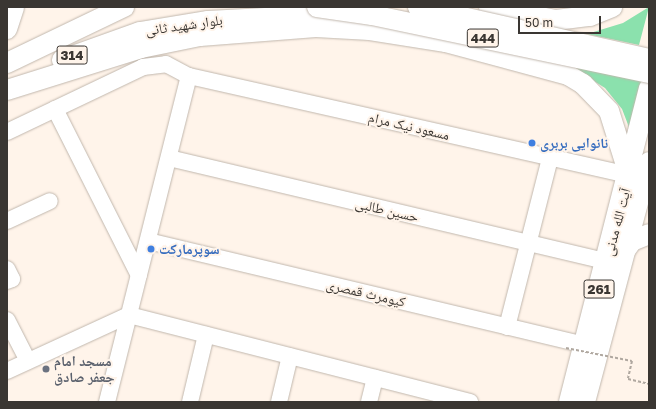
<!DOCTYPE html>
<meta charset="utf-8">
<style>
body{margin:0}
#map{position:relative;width:656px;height:409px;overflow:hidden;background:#fff4ea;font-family:"Golos Text","Noto Naskh Arabic",sans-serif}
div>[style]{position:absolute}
.green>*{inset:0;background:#8be1ad}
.path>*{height:2px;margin-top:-1px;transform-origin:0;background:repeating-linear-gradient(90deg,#b0a8a0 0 3px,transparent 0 5px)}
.roads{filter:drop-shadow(0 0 1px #c1b7ad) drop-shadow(0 0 1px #c1b7ad)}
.minor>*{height:16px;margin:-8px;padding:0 8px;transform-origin:8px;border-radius:8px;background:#fff}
.major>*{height:20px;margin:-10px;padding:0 10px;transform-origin:10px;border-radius:10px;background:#fff}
.path-bridge>*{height:2px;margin-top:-1px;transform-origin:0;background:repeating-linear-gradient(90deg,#b0a8a0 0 3px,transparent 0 5px)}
.bridges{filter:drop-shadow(0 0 1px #c1b7ad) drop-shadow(0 0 1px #c1b7ad)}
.major-bridge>*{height:20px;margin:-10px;padding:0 10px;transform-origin:10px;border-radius:10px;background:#fff}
.dots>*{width:11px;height:11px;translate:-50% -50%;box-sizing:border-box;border:2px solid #fff4ea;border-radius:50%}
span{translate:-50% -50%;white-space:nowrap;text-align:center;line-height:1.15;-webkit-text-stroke:4px #fff4ea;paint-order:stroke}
.shield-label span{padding:1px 3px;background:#fff4ea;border:1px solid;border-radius:3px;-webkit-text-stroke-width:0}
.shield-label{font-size:13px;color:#3a3632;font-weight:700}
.street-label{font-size:14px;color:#3a3632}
.shop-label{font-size:14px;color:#366cbe;font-weight:700}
.left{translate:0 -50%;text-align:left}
.worship-label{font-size:14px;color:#5b616d;font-weight:700}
.frame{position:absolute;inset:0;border:8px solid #3a3632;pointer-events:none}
.scale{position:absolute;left:518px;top:16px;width:83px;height:18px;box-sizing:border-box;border:2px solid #3a3632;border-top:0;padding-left:5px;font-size:12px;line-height:14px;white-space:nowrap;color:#3a3632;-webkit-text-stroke:3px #fff4ea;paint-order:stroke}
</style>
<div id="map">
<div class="green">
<div style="clip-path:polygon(649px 7px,639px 45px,587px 34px,623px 23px)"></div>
<div style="clip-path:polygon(570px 66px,643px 76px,632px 135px,622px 109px,605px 88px)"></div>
</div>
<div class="path">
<div style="left:632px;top:361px;width:18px;rotate:103deg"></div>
<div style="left:628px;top:379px;width:22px;rotate:13deg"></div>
</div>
<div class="roads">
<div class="minor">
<div style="left:55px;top:109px;width:186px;rotate:63.2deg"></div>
<div style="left:7px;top:132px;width:151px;rotate:-25.5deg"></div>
<div style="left:143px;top:67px;width:23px;rotate:-7deg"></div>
<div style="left:166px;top:64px;width:26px;rotate:28deg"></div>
<div style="left:189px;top:76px;width:451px;rotate:12.7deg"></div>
<div style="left:169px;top:158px;width:449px;rotate:13.3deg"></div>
<div style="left:7px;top:221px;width:47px;rotate:-24.9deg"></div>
<div style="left:148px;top:241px;width:448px;rotate:13.4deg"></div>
<div style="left:7px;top:269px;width:11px;rotate:63deg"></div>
<div style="left:12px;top:279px;width:5px;rotate:158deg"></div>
<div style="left:7px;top:320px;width:46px;rotate:62.9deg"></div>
<div style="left:507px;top:327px;width:174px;rotate:-75.7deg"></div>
<div style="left:7px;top:371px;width:134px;rotate:-24.7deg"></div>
<div style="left:129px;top:315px;width:352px;rotate:14.3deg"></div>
<div style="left:107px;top:402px;width:336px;rotate:-75.9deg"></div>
<div style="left:190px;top:402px;width:69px;rotate:-76.6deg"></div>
<div style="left:279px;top:402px;width:47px;rotate:-76.6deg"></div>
<div style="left:369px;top:402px;width:25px;rotate:-76deg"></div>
</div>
<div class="major">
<div style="left:489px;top:7px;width:68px;rotate:11deg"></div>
<div style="left:556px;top:20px;width:34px;rotate:-7deg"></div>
<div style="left:590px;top:16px;width:24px;rotate:-22deg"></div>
<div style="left:7px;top:29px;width:23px;rotate:-72deg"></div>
<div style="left:62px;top:60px;width:83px;rotate:-19.7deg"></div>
<div style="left:140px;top:32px;width:69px;rotate:-9.2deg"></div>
<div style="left:208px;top:21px;width:114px;rotate:-3deg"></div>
<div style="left:7px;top:63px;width:130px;rotate:-25.6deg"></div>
<div style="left:7px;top:90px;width:140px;rotate:-17.4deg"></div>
<div style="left:141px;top:48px;width:60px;rotate:-11.5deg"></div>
<div style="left:200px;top:36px;width:116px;rotate:-4.4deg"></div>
<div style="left:316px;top:27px;width:54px;rotate:3.2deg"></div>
<div style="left:370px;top:30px;width:77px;rotate:9deg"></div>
<div style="left:446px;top:42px;width:126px;rotate:15.1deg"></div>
<div style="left:568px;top:75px;width:17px;rotate:31deg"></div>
<div style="left:583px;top:84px;width:37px;rotate:46deg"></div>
<div style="left:609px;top:111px;width:67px;rotate:72.6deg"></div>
<div style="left:624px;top:252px;width:14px;rotate:-54deg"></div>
<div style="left:632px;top:241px;width:18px;rotate:-22deg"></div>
<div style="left:569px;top:402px;width:324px;rotate:-75.7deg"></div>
<div style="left:585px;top:402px;width:248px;rotate:-75.1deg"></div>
</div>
</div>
<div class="path-bridge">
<div style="left:566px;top:348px;width:67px;rotate:11.1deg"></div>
</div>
<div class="bridges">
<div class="major-bridge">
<div style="left:317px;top:7px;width:56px;rotate:8.3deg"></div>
<div style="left:372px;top:15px;width:283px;rotate:11.8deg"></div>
<div style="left:418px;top:7px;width:237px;rotate:12.7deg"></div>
</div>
</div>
<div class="dots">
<div style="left:532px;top:143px;background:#3f7fe0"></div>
<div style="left:151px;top:249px;background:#3f7fe0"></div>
<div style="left:46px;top:369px;background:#6b7280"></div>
</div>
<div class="shield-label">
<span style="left:483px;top:38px">444</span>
<span style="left:72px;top:55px">314</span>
<span style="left:599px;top:289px">261</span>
</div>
<div class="street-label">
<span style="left:184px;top:25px;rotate:-8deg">بلوار شهید ثانی</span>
<span style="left:409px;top:126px;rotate:13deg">مسعود نیک مرام</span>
<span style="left:387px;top:210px;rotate:13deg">حسین طالبی</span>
<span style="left:617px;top:222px;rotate:-75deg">آیت الله مدنی</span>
<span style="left:366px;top:293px;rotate:13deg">کیومرث قمصری</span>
</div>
<div class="shop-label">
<span class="left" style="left:540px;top:143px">نانوایی بربری</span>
<span class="left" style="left:159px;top:249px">سوپرمارکت</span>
</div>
<div class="worship-label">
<span class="left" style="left:54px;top:369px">مسجد امام<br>جعفر صادق</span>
</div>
<div class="frame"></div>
<div class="scale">50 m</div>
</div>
